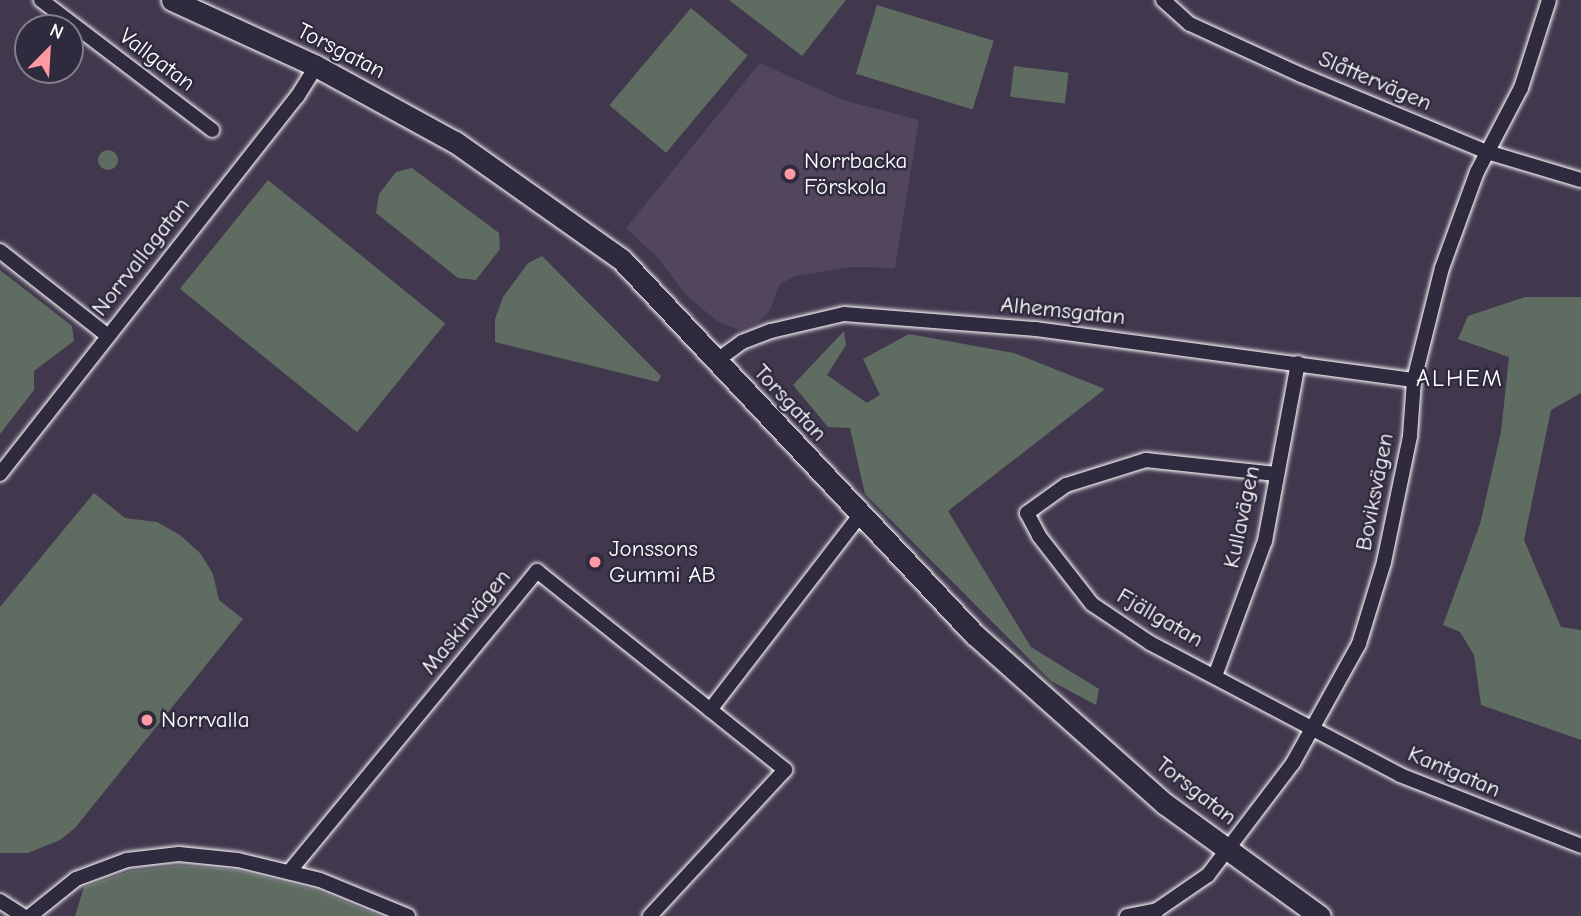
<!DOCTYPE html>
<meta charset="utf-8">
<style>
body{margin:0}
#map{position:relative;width:1581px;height:916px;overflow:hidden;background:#41384d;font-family:"Comic Neue",sans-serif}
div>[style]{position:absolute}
.built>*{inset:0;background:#51465b}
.green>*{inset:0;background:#5e6c62;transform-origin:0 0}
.round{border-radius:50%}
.roads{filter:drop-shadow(0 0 2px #fff) drop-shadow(0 0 2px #fff)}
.street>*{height:14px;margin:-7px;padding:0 7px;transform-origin:7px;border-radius:7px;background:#2f2a3d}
.secondary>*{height:21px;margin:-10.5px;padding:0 10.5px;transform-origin:10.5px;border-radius:10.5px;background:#2f2a3d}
.dots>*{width:19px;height:19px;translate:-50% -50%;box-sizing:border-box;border:4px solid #2f2a3d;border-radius:50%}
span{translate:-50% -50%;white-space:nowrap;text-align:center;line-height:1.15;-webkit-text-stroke:5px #2f2a3d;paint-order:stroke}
.street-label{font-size:23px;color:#fff}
.poi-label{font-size:23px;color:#fff}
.left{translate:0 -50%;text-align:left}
.neighbourhood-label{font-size:24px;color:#fff;letter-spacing:2px}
.north{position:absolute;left:14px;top:14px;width:70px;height:70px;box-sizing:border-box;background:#2f2a3d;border:2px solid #827f8b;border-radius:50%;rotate:24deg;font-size:19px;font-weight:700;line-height:28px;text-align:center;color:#fff}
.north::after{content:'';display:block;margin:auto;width:24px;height:32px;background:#ff9aa2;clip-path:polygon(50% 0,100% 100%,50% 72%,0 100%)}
</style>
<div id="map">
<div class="built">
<div style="clip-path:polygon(760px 63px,843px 100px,919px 120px,895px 268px,852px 267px,796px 276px,780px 284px,770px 310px,758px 323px,739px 330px,717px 321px,686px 295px,658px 258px,626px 228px)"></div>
</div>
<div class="green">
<div style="clip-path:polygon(729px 0,846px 0,802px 56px)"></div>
<div style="left:877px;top:5px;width:122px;height:72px;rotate:17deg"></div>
<div style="left:691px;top:8px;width:74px;height:127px;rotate:40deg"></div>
<div style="left:1014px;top:66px;width:55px;height:31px;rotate:7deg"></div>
<div class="round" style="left:98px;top:150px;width:20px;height:20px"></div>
<div style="clip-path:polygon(412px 168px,499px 233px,500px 249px,476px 280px,458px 278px,376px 213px,379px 194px,396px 172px)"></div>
<div style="left:268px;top:180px;width:228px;height:140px;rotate:39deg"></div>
<div style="clip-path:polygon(542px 256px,661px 376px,658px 382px,495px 342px,495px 319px,503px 297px,528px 263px)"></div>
<div style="clip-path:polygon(0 270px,72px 326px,74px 341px,34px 371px,34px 390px,0 434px)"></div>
<div style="clip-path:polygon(1525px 297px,1581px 297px,1581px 393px,1551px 410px,1524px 540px,1561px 627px,1581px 630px,1581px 740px,1481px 705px,1474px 655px,1460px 632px,1443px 625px,1480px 524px,1501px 432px,1509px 357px,1458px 339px,1468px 316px)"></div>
<div style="clip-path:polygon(844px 331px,846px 345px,827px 375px,867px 403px,880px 395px,863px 359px,909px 334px,1014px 353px,1105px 389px,948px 511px,1031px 647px,1099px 689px,1096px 705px,1051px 681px,865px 494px,850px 428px,828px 427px,793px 385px)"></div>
<div style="clip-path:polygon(94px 493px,125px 518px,157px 522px,180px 535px,201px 554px,213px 574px,219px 600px,243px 619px,75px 828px,60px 840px,28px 853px,0 853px,0 607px)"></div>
<div style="clip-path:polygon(179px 865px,236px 870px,316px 890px,380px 916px,75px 916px,84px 887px,130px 871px)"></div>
</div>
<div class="roads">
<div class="street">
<div style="left:41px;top:0;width:215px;rotate:37.2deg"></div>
<div style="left:1163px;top:0;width:36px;rotate:42deg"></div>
<div style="left:1190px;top:24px;width:122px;rotate:24.7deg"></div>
<div style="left:1301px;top:75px;width:201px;rotate:22.5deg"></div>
<div style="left:1487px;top:152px;width:98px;rotate:16.6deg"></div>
<div style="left:0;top:251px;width:137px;rotate:38.2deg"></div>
<div style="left:716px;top:361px;width:32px;rotate:-36deg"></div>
<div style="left:742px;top:342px;width:31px;rotate:-21deg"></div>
<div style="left:771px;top:331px;width:75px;rotate:-13.1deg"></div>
<div style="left:844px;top:314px;width:193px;rotate:4.5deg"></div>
<div style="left:1036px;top:329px;width:381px;rotate:7.7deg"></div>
<div style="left:0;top:474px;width:480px;rotate:-51.8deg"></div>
<div style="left:297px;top:97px;width:36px;rotate:-58deg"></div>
<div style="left:1276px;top:474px;width:131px;rotate:-173.9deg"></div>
<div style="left:1146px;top:460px;width:84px;rotate:162.6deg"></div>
<div style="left:1066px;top:485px;width:48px;rotate:144.3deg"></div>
<div style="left:1027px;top:513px;width:26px;rotate:62deg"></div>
<div style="left:1039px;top:536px;width:86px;rotate:52.1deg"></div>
<div style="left:1092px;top:604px;width:70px;rotate:33.9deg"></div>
<div style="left:1150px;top:643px;width:283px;rotate:27.8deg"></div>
<div style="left:1400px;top:775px;width:194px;rotate:21.4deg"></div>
<div style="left:1215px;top:676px;width:144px;rotate:-69.7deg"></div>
<div style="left:1265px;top:541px;width:181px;rotate:-79.5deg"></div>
<div style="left:710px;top:710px;width:246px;rotate:-52.4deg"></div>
<div style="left:289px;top:872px;width:390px;rotate:-50.5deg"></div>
<div style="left:537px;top:571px;width:318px;rotate:38.7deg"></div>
<div style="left:785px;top:770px;width:199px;rotate:132.8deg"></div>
<div style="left:0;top:901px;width:27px;rotate:33deg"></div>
<div style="left:30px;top:916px;width:59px;rotate:-38.8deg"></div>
<div style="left:76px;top:879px;width:54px;rotate:-20.4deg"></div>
<div style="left:127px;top:860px;width:52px;rotate:-6.6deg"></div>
<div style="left:179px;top:854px;width:59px;rotate:5.8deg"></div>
<div style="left:238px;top:860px;width:84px;rotate:13.7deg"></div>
<div style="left:320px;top:880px;width:95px;rotate:22.2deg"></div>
<div style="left:1127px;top:916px;width:31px;rotate:-11deg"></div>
<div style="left:1157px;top:910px;width:62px;rotate:-34.5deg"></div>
<div style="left:1208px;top:875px;width:141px;rotate:-52.8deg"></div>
<div style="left:1293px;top:763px;width:136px;rotate:-61deg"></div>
<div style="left:1359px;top:644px;width:86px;rotate:-73deg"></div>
<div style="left:1384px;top:562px;width:129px;rotate:-78.3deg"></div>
<div style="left:1410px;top:436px;width:56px;rotate:-85.9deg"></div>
<div style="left:1414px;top:380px;width:115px;rotate:-76deg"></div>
<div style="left:1442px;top:268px;width:102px;rotate:-70deg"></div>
<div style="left:1477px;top:172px;width:95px;rotate:-62.4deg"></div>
<div style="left:1521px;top:88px;width:92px;rotate:-72.3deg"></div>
</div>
<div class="secondary">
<div style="left:172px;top:0;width:158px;rotate:24.6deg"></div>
<div style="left:316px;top:66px;width:158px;rotate:28.7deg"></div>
<div style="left:455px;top:142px;width:204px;rotate:35.2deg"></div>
<div style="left:622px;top:260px;width:514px;rotate:46.74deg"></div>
<div style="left:974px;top:634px;width:256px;rotate:41.7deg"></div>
<div style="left:1165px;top:804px;width:191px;rotate:35.9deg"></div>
</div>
</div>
<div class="dots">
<div style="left:790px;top:174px;background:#ff9aa2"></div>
<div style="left:595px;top:562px;background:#ff9aa2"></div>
<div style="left:147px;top:720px;background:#ff9aa2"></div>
</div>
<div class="street-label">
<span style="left:341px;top:51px;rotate:27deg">Torsgatan</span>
<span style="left:157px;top:60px;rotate:37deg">Vallgatan</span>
<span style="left:1375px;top:81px;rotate:23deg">Slåttervägen</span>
<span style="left:141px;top:257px;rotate:-52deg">Norrvallagatan</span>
<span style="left:1063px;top:311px;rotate:6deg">Alhemsgatan</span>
<span style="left:790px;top:403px;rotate:47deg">Torsgatan</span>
<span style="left:1375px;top:492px;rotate:-79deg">Boviksvägen</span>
<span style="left:1242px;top:517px;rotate:-78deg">Kullavägen</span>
<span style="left:1160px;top:618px;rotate:30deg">Fjällgatan</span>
<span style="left:466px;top:622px;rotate:-51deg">Maskinvägen</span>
<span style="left:1454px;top:772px;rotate:23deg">Kantgatan</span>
<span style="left:1196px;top:791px;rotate:38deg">Torsgatan</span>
</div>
<div class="poi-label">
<span class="left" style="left:804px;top:174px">Norrbacka<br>Förskola</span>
<span class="left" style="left:609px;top:562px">Jonssons<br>Gummi AB</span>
<span class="left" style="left:161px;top:720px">Norrvalla</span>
</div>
<div class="neighbourhood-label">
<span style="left:1460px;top:379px">ALHEM</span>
</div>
<div class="north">N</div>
</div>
